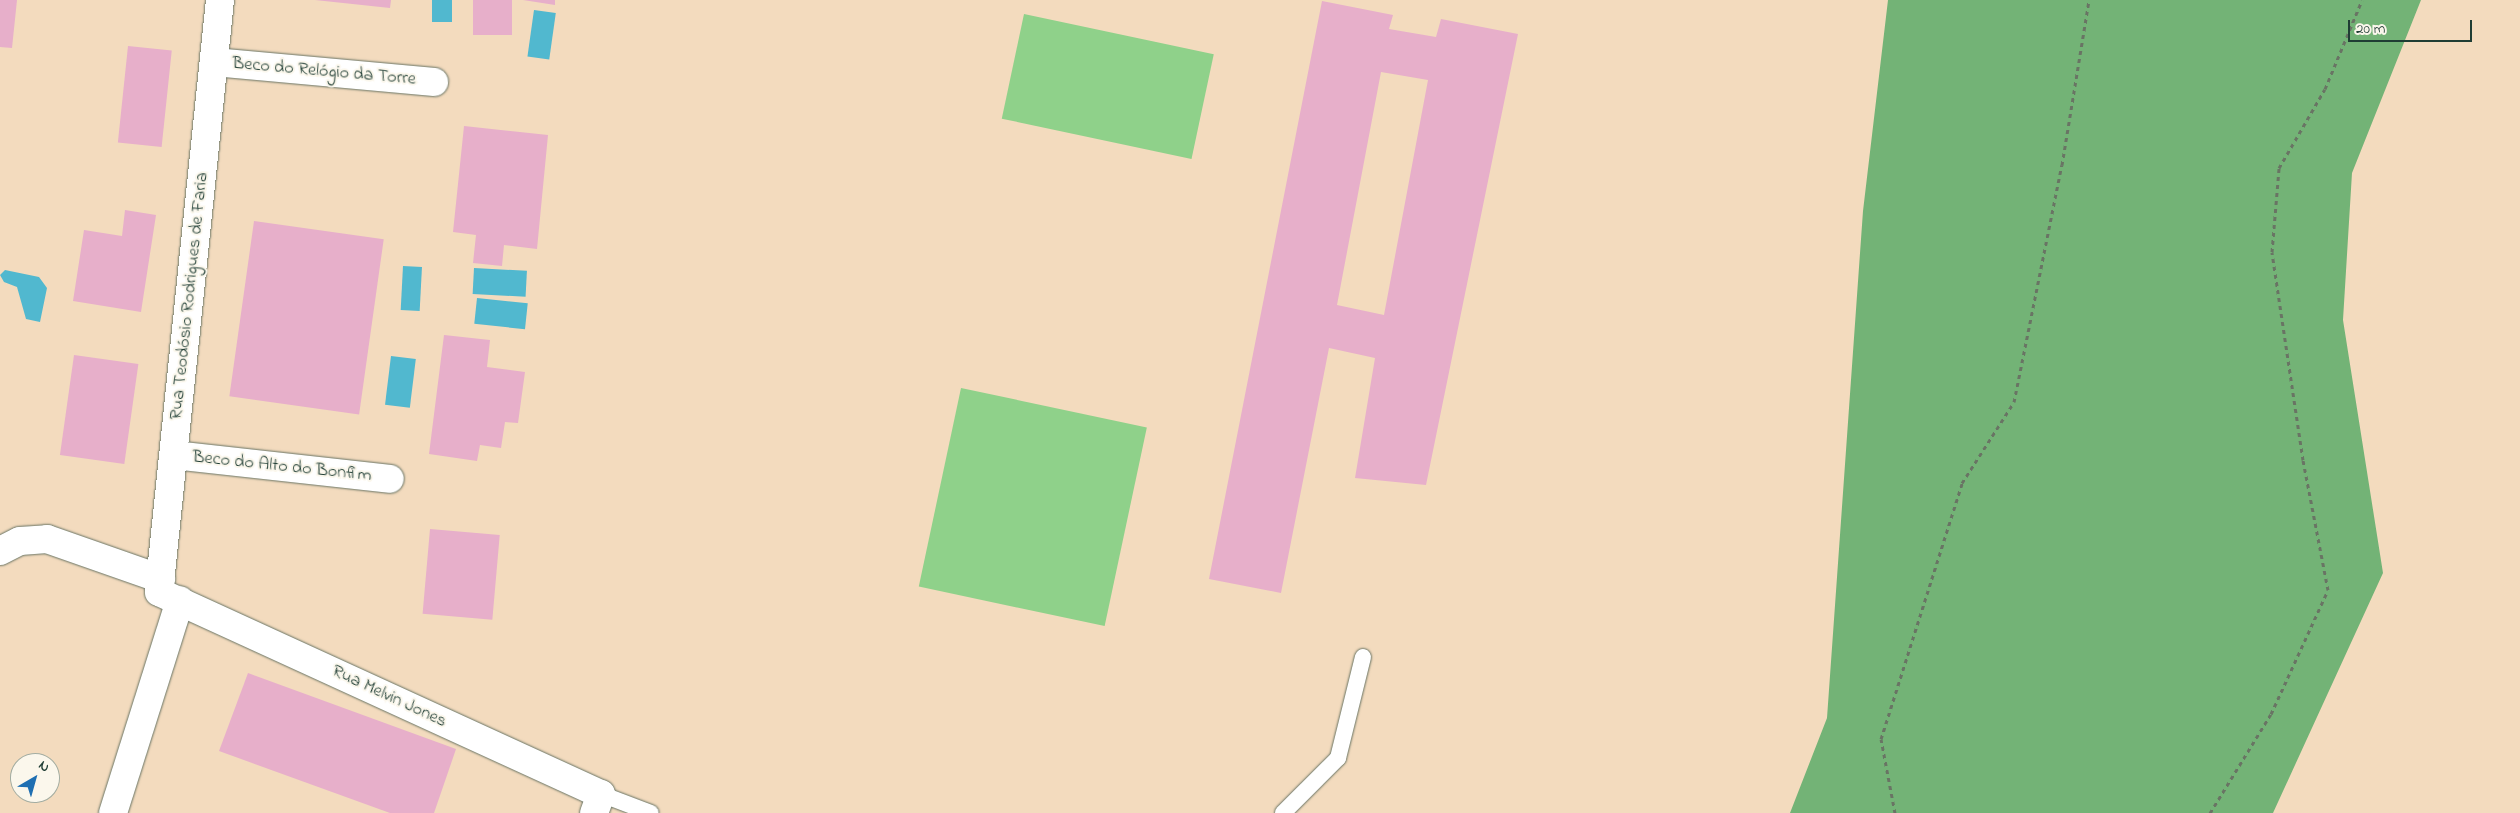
<!DOCTYPE html>
<meta charset="utf-8">
<style>
body{margin:0}
#map{position:relative;width:2520px;height:813px;overflow:hidden;background:#f3dbbe;font-family:"Indie Flower",sans-serif}
div>[style]{position:absolute}
.green>*{inset:0;background:#8fd18a;transform-origin:0 0}
.forest>*{inset:0;background:#73b376}
.water>*{inset:0;background:#51b8cf;transform-origin:0 0}
.building>*{inset:0;background:#e7afca;transform-origin:0 0}
.path>*{height:3px;margin-top:-1.5px;transform-origin:0;background:repeating-linear-gradient(90deg,#697464 0 4px,transparent 0 8px)}
.roads{filter:drop-shadow(0 0 1px #697464) drop-shadow(0 0 1px #697464)}
.lane>*{height:16px;margin:-8px;padding:0 8px;transform-origin:8px;border-radius:8px;background:#fff}
.street>*{height:28px;margin:-14px;padding:0 14px;transform-origin:14px;border-radius:14px;background:#fff}
span{translate:-50% -50%;white-space:nowrap;text-align:center;line-height:1.15;-webkit-text-stroke:4px #fbf7ec;paint-order:stroke}
.street-label{font-size:18px;color:#1f3d34}
.north{position:absolute;left:10px;top:753px;width:50px;height:50px;box-sizing:border-box;background:#fbf7ec;border:1px solid #a3ada2;border-radius:50%;rotate:38deg;font-size:14px;font-weight:700;line-height:20px;text-align:center;color:#1f3d34}
.north::after{content:'';display:block;margin:auto;width:18px;height:22px;background:#1f6fb2;clip-path:polygon(50% 0,100% 100%,50% 72%,0 100%)}
.scale{position:absolute;left:2348px;top:20px;width:124px;height:22px;box-sizing:border-box;border:2px solid #1f3d34;border-top:0;padding-left:6px;font-size:15px;line-height:18px;white-space:nowrap;color:#1f3d34;-webkit-text-stroke:4px #fbf7ec;paint-order:stroke}
</style>
<div id="map">
<div class="green">
<div style="left:1024px;top:14px;width:194px;height:107px;rotate:12deg"></div>
<div style="left:961px;top:388px;width:190px;height:203px;rotate:12deg"></div>
</div>
<div class="forest">
<div style="clip-path:polygon(1888px 0,2421px 0,2352px 173px,2343px 320px,2383px 573px,2273px 813px,1790px 813px,1827px 718px,1863px 211px)"></div>
</div>
<div class="water">
<div style="left:432px;top:0;width:20px;height:22px"></div>
<div style="left:534px;top:10px;width:22px;height:47px;rotate:8deg"></div>
<div style="left:403px;top:266px;width:19px;height:44px;rotate:3deg"></div>
<div style="left:474px;top:268px;width:53px;height:26px;rotate:3deg"></div>
<div style="clip-path:polygon(5px 270px,39px 277px,47px 288px,40px 322px,26px 319px,17px 287px,4px 282px,0 275px)"></div>
<div style="left:477px;top:298px;width:51px;height:26px;rotate:6deg"></div>
<div style="left:391px;top:356px;width:25px;height:49px;rotate:7deg"></div>
</div>
<div class="building">
<div style="clip-path:polygon(0 0,17px 0,12px 48px,0 47px)"></div>
<div style="clip-path:polygon(315px 0,391px 0,390px 8px)"></div>
<div style="left:473px;top:0;width:39px;height:35px"></div>
<div style="clip-path:polygon(523px 0,555px 0,555px 5px)"></div>
<div style="clip-path:polygon(evenodd,1322px 1px,1393px 15px,1389px 29px,1436px 37px,1441px 19px,1518px 34px,1426px 485px,1355px 478px,1375px 358px,1329px 348px,1281px 593px,1209px 579px,1322px 1px,1381px 72px,1428px 80px,1384px 315px,1337px 305px,1381px 72px)"></div>
<div style="left:128px;top:46px;width:44px;height:97px;rotate:6deg"></div>
<div style="clip-path:polygon(464px 126px,548px 135px,537px 249px,504px 245px,502px 266px,473px 263px,476px 235px,453px 232px)"></div>
<div style="clip-path:polygon(125px 210px,156px 215px,141px 312px,73px 301px,84px 230px,122px 236px)"></div>
<div style="left:254px;top:221px;width:131px;height:177px;rotate:8deg"></div>
<div style="clip-path:polygon(444px 335px,490px 340px,487px 367px,525px 372px,518px 423px,505px 422px,501px 448px,480px 445px,477px 461px,429px 454px)"></div>
<div style="left:74px;top:355px;width:65px;height:101px;rotate:8deg"></div>
<div style="left:430px;top:529px;width:70px;height:85px;rotate:5deg"></div>
<div style="clip-path:polygon(248px 673px,456px 749px,434px 813px,390px 813px,219px 751px)"></div>
</div>
<div class="path">
<div style="left:1895px;top:813px;width:75px;rotate:-100.7deg"></div>
<div style="left:1881px;top:739px;width:269px;rotate:-72.4deg"></div>
<div style="left:1962px;top:483px;width:96px;rotate:-57.3deg"></div>
<div style="left:2014px;top:402px;width:242px;rotate:-78.6deg"></div>
<div style="left:2062px;top:165px;width:167px;rotate:-80.7deg"></div>
<div style="left:2210px;top:813px;width:116px;rotate:-58.4deg"></div>
<div style="left:2271px;top:714px;width:136px;rotate:-65.3deg"></div>
<div style="left:2328px;top:590px;width:132px;rotate:-100.9deg"></div>
<div style="left:2303px;top:460px;width:210px;rotate:-98.5deg"></div>
<div style="left:2272px;top:252px;width:84px;rotate:-85.2deg"></div>
<div style="left:2279px;top:168px;width:91px;rotate:-59.8deg"></div>
<div style="left:2325px;top:89px;width:96px;rotate:-67.4deg"></div>
</div>
<div class="roads">
<div class="lane">
<div style="left:601px;top:794px;width:53px;rotate:20.8deg"></div>
<div style="left:1283px;top:813px;width:78px;rotate:-45deg"></div>
<div style="left:1338px;top:758px;width:104px;rotate:-76.1deg"></div>
</div>
<div class="street">
<div style="left:220px;top:0;width:595px;rotate:95.88deg"></div>
<div style="left:159px;top:592px;width:486px;rotate:24.6deg"></div>
<div style="left:601px;top:794px;width:20px;rotate:110deg"></div>
<div style="left:214px;top:62px;width:221px;rotate:5.2deg"></div>
<div style="left:174px;top:455px;width:217px;rotate:6.3deg"></div>
<div style="left:0;top:551px;width:22px;rotate:-27deg"></div>
<div style="left:20px;top:541px;width:27px;rotate:-4deg"></div>
<div style="left:47px;top:539px;width:121px;rotate:19.3deg"></div>
<div style="left:113px;top:813px;width:223px;rotate:-72.5deg"></div>
</div>
</div>
<div class="street-label">
<span style="left:324px;top:72px;rotate:5deg">Beco do Relógio da Torre</span>
<span style="left:190px;top:296px;rotate:-84deg">Rua Teodósio Rodrigues de Faria</span>
<span style="left:282px;top:467px;rotate:6deg">Beco do Alto do Bonfim</span>
<span style="left:389px;top:697px;rotate:25deg">Rua Melvin Jones</span>
</div>
<div class="north">N</div>
<div class="scale">20 m</div>
</div>
